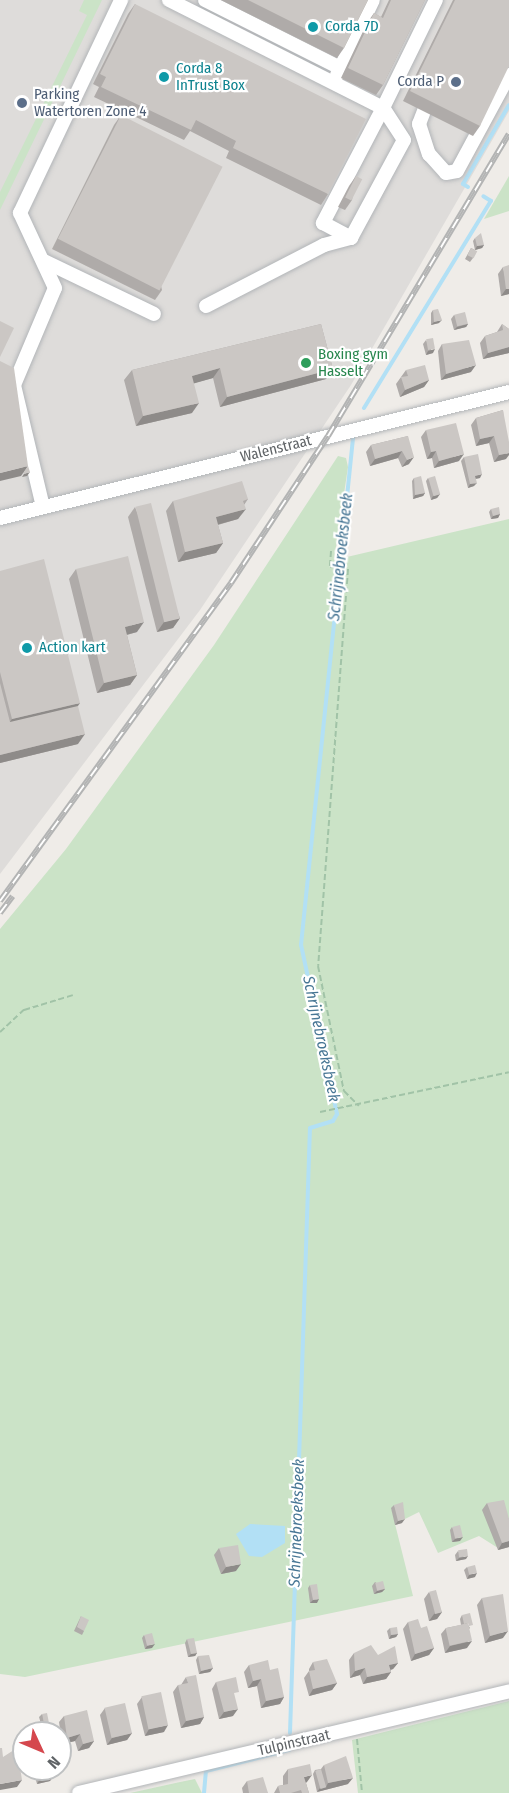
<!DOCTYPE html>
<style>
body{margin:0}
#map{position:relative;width:509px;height:1793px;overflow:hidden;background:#efece8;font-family:"Fira Sans Condensed",sans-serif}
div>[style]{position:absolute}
.industrial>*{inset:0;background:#dedcda}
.green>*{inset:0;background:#cbe3c7}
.water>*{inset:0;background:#b2e0f5}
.stream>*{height:4px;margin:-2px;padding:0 2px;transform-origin:2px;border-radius:2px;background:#b2e0f5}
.path>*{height:2px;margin-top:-1px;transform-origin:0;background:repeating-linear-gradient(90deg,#a1c3a7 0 6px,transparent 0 9px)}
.roads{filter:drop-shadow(0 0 2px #b2b5b8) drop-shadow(0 0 2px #b2b5b8)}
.minor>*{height:14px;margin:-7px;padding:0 7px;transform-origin:7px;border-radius:7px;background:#fff}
.rail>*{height:6px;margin-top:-3px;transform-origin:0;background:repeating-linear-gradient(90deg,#fff 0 11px,#b3b4b4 0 22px);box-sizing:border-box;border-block:2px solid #b3b4b4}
.wall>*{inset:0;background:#afaba9}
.shaded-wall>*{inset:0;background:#8e8b89}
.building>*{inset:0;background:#cbc7c4;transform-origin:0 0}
.dots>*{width:16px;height:16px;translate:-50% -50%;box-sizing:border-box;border:3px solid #fff;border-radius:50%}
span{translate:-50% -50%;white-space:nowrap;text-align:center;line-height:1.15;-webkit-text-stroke:4.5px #fff;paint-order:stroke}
.culture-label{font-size:15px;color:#0d838f}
.left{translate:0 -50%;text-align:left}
.service-label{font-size:15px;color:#4e5e75}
.right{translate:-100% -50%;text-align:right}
.leisure-label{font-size:15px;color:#27864d}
.street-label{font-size:15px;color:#5f6366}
.water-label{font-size:16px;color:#487795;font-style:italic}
.north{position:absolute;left:12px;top:1721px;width:60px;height:60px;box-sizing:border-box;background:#fff;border:2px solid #bfc1c2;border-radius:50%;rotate:134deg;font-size:16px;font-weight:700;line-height:24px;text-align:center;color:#5f6366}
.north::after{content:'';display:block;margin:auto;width:21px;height:27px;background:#d5484e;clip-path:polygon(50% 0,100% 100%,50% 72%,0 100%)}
</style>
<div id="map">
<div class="industrial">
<div style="clip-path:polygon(0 0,509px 0,509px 111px,351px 385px,200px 610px,0 874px)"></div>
</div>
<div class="green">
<div style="clip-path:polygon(84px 0,102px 0,0 210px,0 192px,87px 15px,79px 11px)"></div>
<div style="clip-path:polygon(509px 176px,509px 211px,484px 219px)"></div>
<div style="clip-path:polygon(338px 456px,346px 458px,348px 467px,334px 560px,509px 519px,509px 1545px,498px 1548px,479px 1536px,438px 1553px,419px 1512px,395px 1524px,413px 1596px,25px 1677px,0 1674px,0 929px,66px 849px,214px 645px)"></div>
<div style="clip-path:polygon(509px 1701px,509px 1793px,358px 1793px,352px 1740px)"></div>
<div style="clip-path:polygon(195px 1779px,202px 1793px,130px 1793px,180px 1782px)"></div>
</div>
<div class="water">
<div style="clip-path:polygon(250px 1524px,285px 1526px,285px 1543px,262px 1557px,249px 1556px,236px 1534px)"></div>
</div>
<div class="stream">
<div style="left:468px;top:187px;width:6px;rotate:-149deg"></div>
<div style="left:463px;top:184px;width:91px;rotate:-59.8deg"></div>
<div style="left:364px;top:408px;width:243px;rotate:-58.5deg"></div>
<div style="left:491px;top:201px;width:9px;rotate:-148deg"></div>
<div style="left:290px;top:1733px;width:605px;rotate:-88.11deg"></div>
<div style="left:310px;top:1128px;width:24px;rotate:-17deg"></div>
<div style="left:333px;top:1121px;width:8px;rotate:-60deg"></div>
<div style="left:337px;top:1114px;width:173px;rotate:-102deg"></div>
<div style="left:301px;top:945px;width:510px;rotate:-84.14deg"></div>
<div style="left:204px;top:1793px;width:22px;rotate:-85deg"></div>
<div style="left:206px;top:1771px;width:86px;rotate:-14.2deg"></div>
</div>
<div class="path">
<div style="left:331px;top:551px;width:16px;rotate:94deg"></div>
<div style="left:330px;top:567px;width:18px;rotate:6deg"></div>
<div style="left:348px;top:569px;width:398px;rotate:94.3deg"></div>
<div style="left:318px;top:966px;width:128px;rotate:78.3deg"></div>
<div style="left:344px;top:1091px;width:21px;rotate:45deg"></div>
<div style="left:0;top:1032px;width:33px;rotate:-43deg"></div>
<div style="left:24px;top:1010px;width:51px;rotate:-17deg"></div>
<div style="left:320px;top:1112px;width:193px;rotate:-11.9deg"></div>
<div style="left:357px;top:1739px;width:54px;rotate:84.7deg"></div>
</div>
<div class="roads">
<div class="minor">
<div style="left:169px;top:0;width:240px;rotate:26.8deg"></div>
<div style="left:383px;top:108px;width:130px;rotate:117.6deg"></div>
<div style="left:323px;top:223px;width:32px;rotate:28deg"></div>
<div style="left:351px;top:238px;width:111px;rotate:-61.6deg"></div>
<div style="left:404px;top:140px;width:38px;rotate:-123deg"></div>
<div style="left:383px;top:108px;width:120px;rotate:-63.9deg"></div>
<div style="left:205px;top:0;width:151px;rotate:26.7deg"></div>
<div style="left:337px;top:75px;width:83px;rotate:-64.4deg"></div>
<div style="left:424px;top:111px;width:14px;rotate:111deg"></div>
<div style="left:419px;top:124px;width:32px;rotate:72deg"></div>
<div style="left:429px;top:154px;width:25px;rotate:48deg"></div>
<div style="left:446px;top:173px;width:11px;rotate:-10deg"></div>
<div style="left:457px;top:171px;width:109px;rotate:-61.6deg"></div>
<div style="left:44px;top:261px;width:122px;rotate:25.7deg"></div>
<div style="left:206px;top:306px;width:133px;rotate:-27.3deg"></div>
<div style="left:324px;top:245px;width:28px;rotate:-15deg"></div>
<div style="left:43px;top:507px;width:125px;rotate:-103.4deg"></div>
<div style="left:14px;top:385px;width:105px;rotate:-67.1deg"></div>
<div style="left:55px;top:288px;width:83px;rotate:-115deg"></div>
<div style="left:20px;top:213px;width:236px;rotate:-64.6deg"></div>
<div style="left:0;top:518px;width:524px;rotate:-13.9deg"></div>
<div style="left:79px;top:1793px;width:442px;rotate:-13.3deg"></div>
</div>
</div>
<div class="rail">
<div style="left:0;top:901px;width:393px;rotate:-54deg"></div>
<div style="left:231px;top:583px;width:176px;rotate:-56.6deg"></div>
<div style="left:328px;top:436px;width:352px;rotate:-59.1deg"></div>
<div style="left:0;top:913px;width:21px;rotate:-53deg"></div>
</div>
<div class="wall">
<div style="clip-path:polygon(221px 0,368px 0,344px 48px,337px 58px)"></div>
<div style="clip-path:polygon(389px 0,425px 0,383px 85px,376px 95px,341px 78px,367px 23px,374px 13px,381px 17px)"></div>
<div style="clip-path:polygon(453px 0,509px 0,480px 126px,473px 136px,403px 101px)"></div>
<div style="clip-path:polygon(135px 4px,328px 194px,321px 205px,226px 158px,229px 151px,190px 131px,184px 140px,94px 97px,99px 87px,93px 84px,128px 14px)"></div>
<div style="clip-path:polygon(121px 115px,162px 290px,155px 300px,52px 249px,114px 125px)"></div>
<div style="clip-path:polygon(356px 176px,352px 200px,345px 210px,338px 207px,349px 186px)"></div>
<div style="clip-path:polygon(475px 238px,484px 245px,482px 248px,475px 250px,473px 258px,470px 262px,465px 259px,471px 248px,475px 250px,473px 241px)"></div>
<div style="clip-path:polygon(503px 267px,509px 294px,501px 296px,498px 274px)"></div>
<div style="clip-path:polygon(433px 310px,439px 323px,431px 325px,431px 313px)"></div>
<div style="clip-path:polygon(454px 315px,468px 324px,466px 327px,454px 330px,451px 319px)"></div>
<div style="clip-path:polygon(321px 324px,333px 369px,326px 379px,220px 407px,213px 378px,194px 383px,192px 413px,136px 426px,124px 380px,132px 370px)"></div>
<div style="clip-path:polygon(502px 324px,509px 329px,509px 353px,483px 359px,480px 343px,485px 336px,497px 332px)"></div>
<div style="clip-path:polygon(426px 340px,433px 353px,426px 355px,423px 344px)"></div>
<div style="clip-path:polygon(442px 344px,471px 372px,441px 380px,438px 351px)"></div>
<div style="clip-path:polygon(406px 370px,429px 380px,424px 387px,400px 397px,396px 384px)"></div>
<div style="clip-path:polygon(503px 410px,506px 459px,494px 462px,489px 443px,476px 446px,471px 425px,476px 418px)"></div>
<div style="clip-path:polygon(426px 430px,459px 461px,434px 468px,432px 458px,427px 459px,421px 437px)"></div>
<div style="clip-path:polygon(408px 436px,409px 464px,402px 467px,398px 458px,370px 466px,366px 452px,371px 445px)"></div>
<div style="clip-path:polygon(464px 457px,480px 478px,476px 479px,474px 486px,468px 488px,461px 461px)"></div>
<div style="clip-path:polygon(414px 478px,425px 493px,423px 496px,413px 499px,412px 481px)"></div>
<div style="clip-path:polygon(428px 478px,440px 494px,437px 498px,431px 500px,426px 481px)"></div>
<div style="clip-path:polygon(248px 499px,244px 505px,238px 519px,218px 525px,223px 543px,216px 553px,178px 562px,166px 511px,173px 501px)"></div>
<div style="clip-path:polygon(135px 507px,180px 618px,173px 628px,157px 632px,128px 517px)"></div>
<div style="clip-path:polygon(491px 509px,500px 514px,498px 518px,491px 519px,489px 512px)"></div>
<div style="clip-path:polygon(76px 569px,137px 632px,127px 635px,137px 675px,130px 685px,97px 693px,69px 579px)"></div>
<div style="clip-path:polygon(0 571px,78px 706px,78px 744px,0 763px)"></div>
<div style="clip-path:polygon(487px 1503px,509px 1519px,509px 1547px,498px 1550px,482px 1510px)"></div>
<div style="clip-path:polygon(394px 1505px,402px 1523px,395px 1525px,391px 1508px)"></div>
<div style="clip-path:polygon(452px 1527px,460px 1541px,452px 1542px,450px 1530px)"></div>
<div style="clip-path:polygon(219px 1548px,236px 1571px,221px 1574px,214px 1555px)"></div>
<div style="clip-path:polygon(458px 1551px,466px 1559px,456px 1561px,455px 1555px)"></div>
<div style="clip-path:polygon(467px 1567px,475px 1577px,467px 1579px,464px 1570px)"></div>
<div style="clip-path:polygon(375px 1582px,385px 1589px,382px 1592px,374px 1594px,372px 1586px)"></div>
<div style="clip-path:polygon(310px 1585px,317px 1603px,310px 1603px,308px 1588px)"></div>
<div style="clip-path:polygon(429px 1592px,442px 1612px,437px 1619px,429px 1621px,424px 1599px)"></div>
<div style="clip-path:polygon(482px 1598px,503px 1638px,485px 1643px,477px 1605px)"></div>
<div style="clip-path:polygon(462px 1615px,470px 1628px,469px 1629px,467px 1648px,445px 1653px,441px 1634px,446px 1628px,461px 1625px,460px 1619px)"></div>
<div style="clip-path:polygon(81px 1616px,84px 1631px,82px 1635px,74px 1631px)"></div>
<div style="clip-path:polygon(408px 1622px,421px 1628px,434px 1648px,429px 1655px,411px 1661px,403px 1629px)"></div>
<div style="clip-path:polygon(390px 1628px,398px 1634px,396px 1637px,389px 1639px,387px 1631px)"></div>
<div style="clip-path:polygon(144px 1635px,152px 1648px,145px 1649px,142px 1638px)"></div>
<div style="clip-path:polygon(187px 1639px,197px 1653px,195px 1656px,188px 1657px,185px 1643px)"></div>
<div style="clip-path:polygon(354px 1653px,378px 1655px,398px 1663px,393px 1669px,391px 1670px,391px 1672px,386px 1679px,363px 1684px,360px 1675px,350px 1678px,349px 1660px)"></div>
<div style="clip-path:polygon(198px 1656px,213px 1668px,210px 1672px,199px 1674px,196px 1660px)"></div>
<div style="clip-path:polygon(313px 1662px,337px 1683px,332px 1690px,309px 1696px,304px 1678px,309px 1671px,309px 1669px)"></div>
<div style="clip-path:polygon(249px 1665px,270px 1670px,284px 1697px,280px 1704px,261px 1708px,257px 1686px,248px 1688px,244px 1672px)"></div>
<div style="clip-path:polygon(186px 1677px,204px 1717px,200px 1724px,181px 1728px,173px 1692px,178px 1685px,181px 1685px)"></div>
<div style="clip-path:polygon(216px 1682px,235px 1698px,233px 1716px,219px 1719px,212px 1689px)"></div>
<div style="clip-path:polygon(142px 1697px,164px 1732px,145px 1736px,137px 1704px)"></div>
<div style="clip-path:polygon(105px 1708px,132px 1733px,127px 1740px,107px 1745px,100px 1715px)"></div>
<div style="clip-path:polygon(42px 1714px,49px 1723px,45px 1726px,47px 1733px,25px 1733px,29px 1726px,41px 1724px,39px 1717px)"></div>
<div style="clip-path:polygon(64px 1716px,94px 1741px,89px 1748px,78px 1751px,75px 1741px,62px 1744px,59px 1722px)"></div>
<div style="clip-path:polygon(324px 1765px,348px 1784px,317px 1792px,313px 1774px,315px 1770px,321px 1769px)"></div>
<div style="clip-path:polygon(33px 1769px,54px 1769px,55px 1774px,50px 1781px,37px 1784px)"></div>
<div style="clip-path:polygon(288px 1769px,307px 1782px,306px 1783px,309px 1793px,274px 1793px,278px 1786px,283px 1785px,283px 1776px)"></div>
<div style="clip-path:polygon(247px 1781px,268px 1793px,243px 1793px,242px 1788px)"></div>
</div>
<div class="shaded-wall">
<div style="clip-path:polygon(484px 245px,482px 248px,475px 250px,477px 246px)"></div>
<div style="clip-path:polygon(506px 289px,509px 289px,509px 294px,501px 296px)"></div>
<div style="clip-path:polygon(442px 320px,439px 323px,431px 325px,434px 322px)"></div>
<div style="clip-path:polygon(468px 324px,466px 327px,454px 330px,457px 327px)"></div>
<div style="clip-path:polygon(509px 347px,509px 353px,483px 359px,488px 353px)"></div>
<div style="clip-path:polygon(435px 349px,433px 353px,426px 355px,428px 351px)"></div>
<div style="clip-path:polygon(476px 365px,471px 372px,441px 380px,446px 374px)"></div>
<div style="clip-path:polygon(220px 368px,213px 378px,185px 386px,192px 376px)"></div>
<div style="clip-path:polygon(333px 369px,326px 379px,220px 407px,227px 397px)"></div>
<div style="clip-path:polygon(429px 380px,424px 387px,400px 397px,405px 390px)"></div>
<div style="clip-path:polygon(199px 403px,192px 413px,136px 426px,143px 416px)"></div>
<div style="clip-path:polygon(494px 436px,489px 443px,476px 446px,480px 439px)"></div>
<div style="clip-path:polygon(402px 451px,398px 458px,370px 466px,375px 459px)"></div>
<div style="clip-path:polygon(436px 451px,432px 458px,427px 459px,431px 452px)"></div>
<div style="clip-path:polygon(509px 453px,509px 455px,506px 459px,494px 462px,499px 455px)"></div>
<div style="clip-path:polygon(464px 454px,459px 461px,434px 468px,439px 461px)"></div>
<div style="clip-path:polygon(414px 457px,409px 464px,402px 467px,407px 460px)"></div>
<div style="clip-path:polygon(28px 466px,21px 476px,0 481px,0 473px)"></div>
<div style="clip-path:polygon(30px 472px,27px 476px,22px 477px,24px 474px)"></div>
<div style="clip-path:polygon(482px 474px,480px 478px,473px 479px,475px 476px)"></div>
<div style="clip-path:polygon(477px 483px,474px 486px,468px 488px,470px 484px)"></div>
<div style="clip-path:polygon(425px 493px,423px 496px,413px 499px,415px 495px)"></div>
<div style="clip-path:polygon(440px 494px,437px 498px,431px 500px,433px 496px)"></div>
<div style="clip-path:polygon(246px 509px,238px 519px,209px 527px,216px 517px)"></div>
<div style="clip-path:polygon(500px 514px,498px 518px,491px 519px,493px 516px)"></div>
<div style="clip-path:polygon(223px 543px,216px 553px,178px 562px,185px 552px)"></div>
<div style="clip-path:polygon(180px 618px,173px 628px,157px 632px,164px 622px)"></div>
<div style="clip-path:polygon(144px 622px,137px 632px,118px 637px,125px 627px)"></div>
<div style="clip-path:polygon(137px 675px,130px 685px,97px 693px,104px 683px)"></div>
<div style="clip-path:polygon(80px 703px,71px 716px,2px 733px,12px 719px)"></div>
<div style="clip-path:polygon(85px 734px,78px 744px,0 763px,0 755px)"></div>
<div style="clip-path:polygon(405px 1519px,402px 1523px,395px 1525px,398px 1521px)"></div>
<div style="clip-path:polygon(463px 1537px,460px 1541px,452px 1542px,455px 1539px)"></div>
<div style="clip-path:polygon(509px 1541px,509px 1547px,498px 1550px,502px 1543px)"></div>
<div style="clip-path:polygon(468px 1556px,466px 1559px,456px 1561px,459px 1558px)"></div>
<div style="clip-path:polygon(241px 1564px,236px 1571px,221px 1574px,226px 1567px)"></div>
<div style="clip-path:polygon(477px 1573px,475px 1577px,467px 1579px,469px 1575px)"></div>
<div style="clip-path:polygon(385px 1589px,382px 1592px,374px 1594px,377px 1591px)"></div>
<div style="clip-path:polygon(319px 1599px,317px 1603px,310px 1603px,313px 1600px)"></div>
<div style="clip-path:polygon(442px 1612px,437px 1619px,429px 1621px,434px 1614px)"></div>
<div style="clip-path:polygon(508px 1631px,503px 1638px,485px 1643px,490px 1636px)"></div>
<div style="clip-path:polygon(398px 1634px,396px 1637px,389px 1639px,391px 1635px)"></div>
<div style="clip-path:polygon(472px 1641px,467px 1648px,445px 1653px,450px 1646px)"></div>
<div style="clip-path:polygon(155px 1644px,152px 1648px,145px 1649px,147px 1646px)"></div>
<div style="clip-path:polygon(434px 1648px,429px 1655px,411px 1661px,415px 1654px)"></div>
<div style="clip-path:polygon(197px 1653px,195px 1656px,188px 1657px,191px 1654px)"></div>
<div style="clip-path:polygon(398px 1663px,393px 1669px,385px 1671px,389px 1665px)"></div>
<div style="clip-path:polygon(213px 1668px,210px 1672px,199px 1674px,201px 1671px)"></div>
<div style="clip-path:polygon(365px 1668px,360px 1675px,350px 1678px,355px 1671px)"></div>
<div style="clip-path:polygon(391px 1672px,386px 1679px,363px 1684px,367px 1677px)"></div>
<div style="clip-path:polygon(261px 1679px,257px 1686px,248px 1688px,253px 1681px)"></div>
<div style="clip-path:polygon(337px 1683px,332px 1690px,309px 1696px,313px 1689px)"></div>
<div style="clip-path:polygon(284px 1697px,280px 1704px,261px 1708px,266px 1701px)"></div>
<div style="clip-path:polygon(238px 1709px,233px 1716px,219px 1719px,224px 1712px)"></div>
<div style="clip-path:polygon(204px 1717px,200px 1724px,181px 1728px,186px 1721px)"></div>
<div style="clip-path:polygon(168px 1725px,164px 1732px,145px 1736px,149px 1729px)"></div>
<div style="clip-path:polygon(132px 1733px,127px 1740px,107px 1745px,112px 1738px)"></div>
<div style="clip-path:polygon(80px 1734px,75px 1741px,62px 1744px,67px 1738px)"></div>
<div style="clip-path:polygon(94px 1741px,89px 1748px,78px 1751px,83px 1744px)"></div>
<div style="clip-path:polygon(55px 1774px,50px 1781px,37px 1784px,41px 1777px)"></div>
<div style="clip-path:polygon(312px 1775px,307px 1782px,299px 1784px,304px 1777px)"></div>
<div style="clip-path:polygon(353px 1778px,348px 1784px,317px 1792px,320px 1788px,326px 1787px,328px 1783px)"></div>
<div style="clip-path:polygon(22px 1780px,17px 1787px,0 1790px,0 1784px)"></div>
</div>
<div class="building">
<div style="clip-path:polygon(248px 0,368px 0,344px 48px)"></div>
<div style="clip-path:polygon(391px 0,425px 0,383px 85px,348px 68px,374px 13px,383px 18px)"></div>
<div style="clip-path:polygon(455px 0,509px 0,509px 66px,480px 126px,410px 91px)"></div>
<div style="clip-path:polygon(135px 4px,366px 119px,328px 194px,233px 148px,236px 141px,196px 120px,191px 130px,101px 87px,106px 77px,100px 74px)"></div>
<div style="left:121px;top:115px;width:114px;height:139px;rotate:27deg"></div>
<div style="left:356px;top:176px;width:7px;height:24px;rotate:27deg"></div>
<div style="clip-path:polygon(481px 233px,484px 245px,477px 246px,475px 238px)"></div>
<div style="left:471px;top:248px;width:7px;height:8px;rotate:27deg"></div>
<div style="clip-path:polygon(509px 265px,509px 289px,506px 289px,503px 267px)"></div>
<div style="clip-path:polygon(438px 309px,442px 320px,434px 322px,433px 310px)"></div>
<div style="left:465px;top:312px;width:12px;height:11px;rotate:76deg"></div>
<div style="clip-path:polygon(0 321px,14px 328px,0 357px)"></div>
<div style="clip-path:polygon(321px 324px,333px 369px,227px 397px,220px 368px,192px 376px,199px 403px,143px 416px,132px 370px)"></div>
<div style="clip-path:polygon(502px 324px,509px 329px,509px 347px,488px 353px,485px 336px,503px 330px)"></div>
<div style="left:433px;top:338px;width:11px;height:7px;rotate:80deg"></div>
<div style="clip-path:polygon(469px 340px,476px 365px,446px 374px,442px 344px)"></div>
<div style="clip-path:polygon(0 361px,14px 368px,28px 466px,0 473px)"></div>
<div style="clip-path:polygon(425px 365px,429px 380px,405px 390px,401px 377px,408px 376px,406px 370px)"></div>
<div style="clip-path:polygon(503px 410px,509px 442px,509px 453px,499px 455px,494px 436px,480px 439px,476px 418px)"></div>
<div style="clip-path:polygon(456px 423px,464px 454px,439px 461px,436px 451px,431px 452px,426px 430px)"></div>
<div style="clip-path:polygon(408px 436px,414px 457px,407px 460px,402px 451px,375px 459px,371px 445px)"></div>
<div style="clip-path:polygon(478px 454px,482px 474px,475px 476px,477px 483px,470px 484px,464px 457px)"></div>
<div style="clip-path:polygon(28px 466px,30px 472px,24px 474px,24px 472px)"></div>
<div style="clip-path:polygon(421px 476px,425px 493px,415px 495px,414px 478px)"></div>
<div style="left:435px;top:476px;width:19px;height:7px;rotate:74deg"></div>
<div style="clip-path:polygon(242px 481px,248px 499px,243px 501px,246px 509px,216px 517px,223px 543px,185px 552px,173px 501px)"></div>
<div style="left:151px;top:503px;width:119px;height:16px;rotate:76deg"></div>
<div style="clip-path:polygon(499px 507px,500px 514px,493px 516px,491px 509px)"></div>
<div style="clip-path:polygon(128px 556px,144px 622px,125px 627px,137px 675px,104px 683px,76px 569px)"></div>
<div style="clip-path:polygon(44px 559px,80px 703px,12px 719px,0 672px,0 571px)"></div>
<div style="clip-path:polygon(0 683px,10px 722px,78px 706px,85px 734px,0 755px)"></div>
<div style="clip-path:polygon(504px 1500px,509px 1519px,509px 1541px,502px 1543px,487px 1503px)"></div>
<div style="clip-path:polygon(403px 1502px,405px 1519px,398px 1521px,394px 1505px)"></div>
<div style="left:460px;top:1525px;width:12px;height:8px;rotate:76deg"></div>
<div style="clip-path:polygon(238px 1545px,241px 1564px,226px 1567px,219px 1548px)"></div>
<div style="left:467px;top:1549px;width:7px;height:9px;rotate:82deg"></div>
<div style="left:475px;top:1565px;width:8px;height:8px;rotate:76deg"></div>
<div style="left:383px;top:1581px;width:8px;height:8px;rotate:76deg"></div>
<div style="clip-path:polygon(317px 1584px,319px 1599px,313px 1600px,310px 1585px)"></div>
<div style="left:436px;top:1590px;width:23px;height:7px;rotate:75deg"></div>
<div style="clip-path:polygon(503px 1594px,508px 1631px,490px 1636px,482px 1598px)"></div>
<div style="clip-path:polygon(470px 1613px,473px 1625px,469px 1626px,468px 1623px,464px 1624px,462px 1615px)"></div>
<div style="clip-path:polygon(81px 1616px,89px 1620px,84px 1631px,77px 1627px)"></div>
<div style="clip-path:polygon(418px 1619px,421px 1628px,427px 1626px,434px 1648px,415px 1654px,408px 1622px)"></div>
<div style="left:468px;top:1623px;width:18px;height:23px;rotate:77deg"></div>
<div style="left:397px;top:1627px;width:7px;height:7px;rotate:82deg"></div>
<div style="left:152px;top:1633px;width:11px;height:8px;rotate:75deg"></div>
<div style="clip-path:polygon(194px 1638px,197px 1653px,191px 1654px,187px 1639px)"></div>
<div style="clip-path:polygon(371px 1645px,378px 1655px,395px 1646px,398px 1663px,389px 1665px,391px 1672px,367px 1677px,365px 1668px,355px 1671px,354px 1653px)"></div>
<div style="clip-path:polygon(209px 1655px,213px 1668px,201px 1671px,198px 1656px)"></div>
<div style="clip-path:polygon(327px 1659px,337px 1683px,313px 1689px,309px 1671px,315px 1670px,313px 1662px)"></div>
<div style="clip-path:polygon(268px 1660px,270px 1670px,278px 1668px,284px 1697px,266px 1701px,261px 1679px,253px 1681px,249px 1665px)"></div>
<div style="clip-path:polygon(196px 1675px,204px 1717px,186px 1721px,178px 1685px,188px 1683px,186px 1677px)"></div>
<div style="clip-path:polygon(236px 1677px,239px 1692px,234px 1693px,238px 1709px,224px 1712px,216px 1682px)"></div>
<div style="left:161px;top:1692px;width:34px;height:20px;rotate:78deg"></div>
<div style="left:125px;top:1703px;width:31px;height:21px;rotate:77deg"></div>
<div style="clip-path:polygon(87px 1710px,94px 1741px,83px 1744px,80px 1734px,67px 1738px,64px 1716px)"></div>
<div style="left:47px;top:1713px;width:10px;height:5px;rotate:79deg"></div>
<div style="clip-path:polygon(45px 1723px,47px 1733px,31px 1733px,29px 1726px)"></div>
<div style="clip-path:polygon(0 1748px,2px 1748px,3px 1757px,17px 1748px,22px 1780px,0 1784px)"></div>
<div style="clip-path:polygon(346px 1756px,353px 1778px,328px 1783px,324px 1765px)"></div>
<div style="clip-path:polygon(310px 1764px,312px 1775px,304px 1777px,309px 1793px,302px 1793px,301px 1790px,291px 1793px,280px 1793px,278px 1786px,288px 1784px,288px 1769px)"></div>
<div style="clip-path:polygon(40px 1769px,54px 1769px,55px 1774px,41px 1777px)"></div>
<div style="left:321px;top:1769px;width:19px;height:6px;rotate:74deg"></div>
<div style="clip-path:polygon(263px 1777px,268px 1793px,249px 1793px,247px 1781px)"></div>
</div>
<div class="dots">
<div style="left:313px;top:27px;background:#0f9aa8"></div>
<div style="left:164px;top:77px;background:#0f9aa8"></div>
<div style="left:456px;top:82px;background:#5c6f8a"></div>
<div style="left:22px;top:103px;background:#5c6f8a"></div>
<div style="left:306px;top:363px;background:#2e9e5b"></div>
<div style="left:27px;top:648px;background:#0f9aa8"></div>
</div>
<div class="culture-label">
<span class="left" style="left:325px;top:27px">Corda 7D</span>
<span class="left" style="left:176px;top:77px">Corda 8<br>InTrust Box</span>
<span class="left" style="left:39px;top:648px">Action kart</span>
</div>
<div class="service-label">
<span class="right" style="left:444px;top:82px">Corda P</span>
<span class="left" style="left:34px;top:103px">Parking<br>Watertoren Zone 4</span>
</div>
<div class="leisure-label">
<span class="left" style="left:318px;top:363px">Boxing gym<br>Hasselt</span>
</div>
<div class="street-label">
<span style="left:276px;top:449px;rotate:-14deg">Walenstraat</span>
<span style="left:294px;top:1743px;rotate:-13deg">Tulpinstraat</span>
</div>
<div class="water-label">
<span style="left:341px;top:557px;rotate:-84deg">Schrijnebroeksbeek</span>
<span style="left:321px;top:1039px;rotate:78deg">Schrijnebroeksbeek</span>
<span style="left:297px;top:1523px;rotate:-88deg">Schrijnebroeksbeek</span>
</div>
<div class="north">N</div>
</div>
